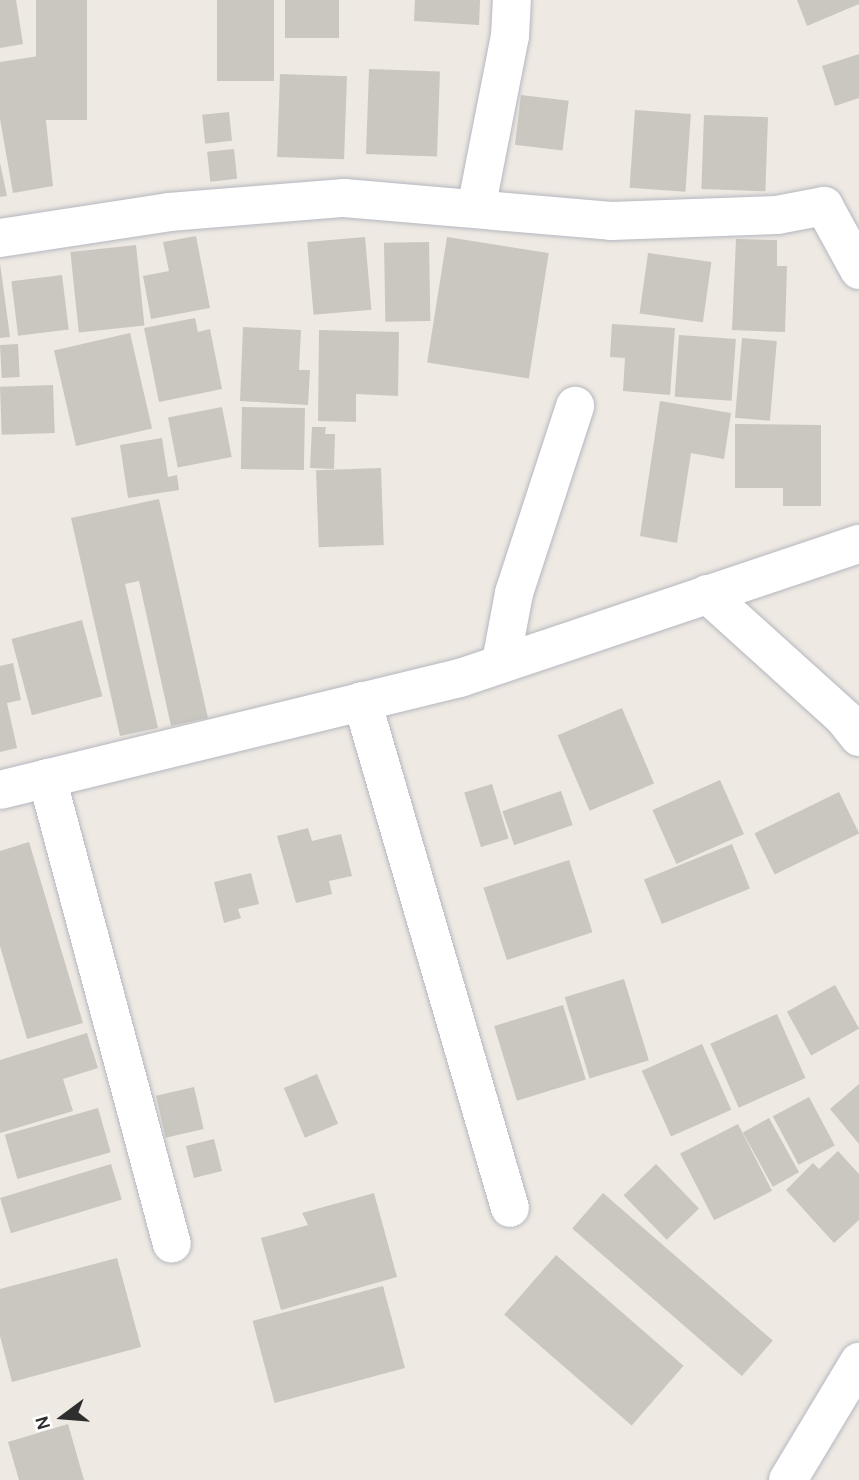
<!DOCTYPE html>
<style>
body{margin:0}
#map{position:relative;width:859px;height:1480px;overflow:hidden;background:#eee9e2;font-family:Karla,sans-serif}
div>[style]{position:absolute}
.building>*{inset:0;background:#cac7c0;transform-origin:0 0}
.roads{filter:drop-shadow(0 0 2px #b5b7c0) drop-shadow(0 0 2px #b5b7c0)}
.street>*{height:38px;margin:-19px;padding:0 19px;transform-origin:19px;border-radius:19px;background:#fff}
span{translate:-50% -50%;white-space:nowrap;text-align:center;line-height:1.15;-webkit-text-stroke:5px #fff;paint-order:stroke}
.north{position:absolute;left:28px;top:1382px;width:70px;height:70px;-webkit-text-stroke:5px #fff;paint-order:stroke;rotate:254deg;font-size:19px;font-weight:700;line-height:28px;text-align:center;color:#2e2e2e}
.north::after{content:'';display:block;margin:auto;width:24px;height:32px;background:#2e2e2e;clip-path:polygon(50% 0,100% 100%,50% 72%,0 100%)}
</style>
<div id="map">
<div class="building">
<div style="clip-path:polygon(0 0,16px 0,23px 44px,0 48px)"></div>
<div style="left:36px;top:0;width:51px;height:120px"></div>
<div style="left:217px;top:0;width:57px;height:81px"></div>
<div style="left:285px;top:0;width:54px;height:38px"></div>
<div style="clip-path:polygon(415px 0,480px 0,479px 25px,414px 21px)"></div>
<div style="clip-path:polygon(797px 0,859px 0,859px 4px,807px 26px)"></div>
<div style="clip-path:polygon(859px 54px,859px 98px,835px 106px,822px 66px)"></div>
<div style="clip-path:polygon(39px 56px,53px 186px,13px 193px,0 119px,0 62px)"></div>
<div style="left:369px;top:69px;width:71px;height:85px;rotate:2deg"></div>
<div style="left:280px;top:74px;width:67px;height:83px;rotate:2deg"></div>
<div style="left:521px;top:95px;width:48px;height:50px;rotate:7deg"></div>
<div style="left:635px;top:110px;width:56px;height:78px;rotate:4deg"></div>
<div style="left:229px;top:112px;width:29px;height:27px;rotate:84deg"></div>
<div style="left:704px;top:115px;width:64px;height:74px;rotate:2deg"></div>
<div style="left:234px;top:149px;width:30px;height:27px;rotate:84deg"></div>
<div style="clip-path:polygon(0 163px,7px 196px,0 197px)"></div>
<div style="clip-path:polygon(196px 236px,210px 308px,151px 319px,143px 276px,169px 271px,163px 242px)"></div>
<div style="left:365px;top:237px;width:73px;height:58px;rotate:85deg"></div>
<div style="left:447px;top:237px;width:103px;height:127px;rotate:9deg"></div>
<div style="clip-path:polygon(736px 239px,777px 240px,777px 266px,787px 266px,785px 332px,732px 330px)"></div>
<div style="left:429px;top:242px;width:79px;height:45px;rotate:89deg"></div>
<div style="left:136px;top:245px;width:81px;height:66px;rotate:84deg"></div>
<div style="left:648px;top:253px;width:64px;height:61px;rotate:8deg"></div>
<div style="clip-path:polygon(0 263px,10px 337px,0 338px)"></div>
<div style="left:62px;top:275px;width:55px;height:51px;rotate:83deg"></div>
<div style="clip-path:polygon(195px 318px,198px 332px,210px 329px,222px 389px,159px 402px,144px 328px)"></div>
<div style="clip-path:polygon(612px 324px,675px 328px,670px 395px,623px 391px,625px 358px,610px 357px)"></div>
<div style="clip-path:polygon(243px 327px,301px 330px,299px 370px,310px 370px,308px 405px,240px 401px)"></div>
<div style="clip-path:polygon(319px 330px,399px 332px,398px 396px,356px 394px,356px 422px,318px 421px)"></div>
<div style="left:130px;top:333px;width:98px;height:78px;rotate:77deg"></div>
<div style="left:679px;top:335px;width:57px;height:62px;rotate:4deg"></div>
<div style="left:742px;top:338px;width:35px;height:80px;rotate:5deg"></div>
<div style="left:18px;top:344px;width:33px;height:18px;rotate:87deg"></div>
<div style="left:53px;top:385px;width:48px;height:53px;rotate:88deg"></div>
<div style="clip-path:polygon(660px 401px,731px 413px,724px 459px,691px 453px,677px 543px,640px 536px)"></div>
<div style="left:222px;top:407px;width:51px;height:55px;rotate:79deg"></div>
<div style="left:242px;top:407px;width:63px;height:62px;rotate:1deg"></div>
<div style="clip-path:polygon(735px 424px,821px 425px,821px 506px,783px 506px,783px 488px,735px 488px)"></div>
<div style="clip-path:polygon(312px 427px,326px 427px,325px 434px,335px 434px,334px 469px,310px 468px)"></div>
<div style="clip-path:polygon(162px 438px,168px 477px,177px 475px,179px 490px,128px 498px,120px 445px)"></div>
<div style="left:381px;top:468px;width:77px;height:65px;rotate:88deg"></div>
<div style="clip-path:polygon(159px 499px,208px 718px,171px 726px,139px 581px,125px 584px,158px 728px,120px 736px,71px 518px)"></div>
<div style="left:82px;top:620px;width:79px;height:73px;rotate:75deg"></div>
<div style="clip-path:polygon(13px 663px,21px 700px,7px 703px,17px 748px,0 752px,0 666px)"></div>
<div style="left:622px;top:708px;width:82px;height:70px;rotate:67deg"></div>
<div style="left:720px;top:780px;width:59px;height:74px;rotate:66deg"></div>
<div style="left:492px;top:784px;width:57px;height:29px;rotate:73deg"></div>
<div style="left:561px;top:791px;width:36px;height:62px;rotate:71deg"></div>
<div style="left:839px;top:792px;width:46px;height:94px;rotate:64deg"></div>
<div style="clip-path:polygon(308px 828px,312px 841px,341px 834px,352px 876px,329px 881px,332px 894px,296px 903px,277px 836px)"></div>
<div style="clip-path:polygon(29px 842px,83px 1023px,27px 1039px,0 946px,0 851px)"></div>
<div style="left:732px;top:844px;width:48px;height:95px;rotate:68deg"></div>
<div style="left:569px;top:860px;width:76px;height:90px;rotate:72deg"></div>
<div style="clip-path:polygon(251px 873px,259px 904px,238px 909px,241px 918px,224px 923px,214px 882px)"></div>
<div style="left:624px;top:979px;width:85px;height:62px;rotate:73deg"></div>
<div style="left:835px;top:985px;width:50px;height:55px;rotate:61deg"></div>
<div style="left:563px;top:1005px;width:78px;height:72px;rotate:73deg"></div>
<div style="left:777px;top:1014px;width:70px;height:73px;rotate:66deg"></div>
<div style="clip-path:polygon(87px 1033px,98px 1068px,63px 1079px,73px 1111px,0 1133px,0 1060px)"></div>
<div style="left:702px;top:1044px;width:72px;height:66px;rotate:66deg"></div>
<div style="left:317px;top:1074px;width:54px;height:36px;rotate:67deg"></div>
<div style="clip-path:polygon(859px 1084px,859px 1144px,830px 1109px)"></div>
<div style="left:194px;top:1087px;width:43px;height:39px;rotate:77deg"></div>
<div style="left:809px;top:1097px;width:55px;height:41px;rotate:62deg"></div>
<div style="left:98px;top:1108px;width:46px;height:97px;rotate:74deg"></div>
<div style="left:769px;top:1118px;width:62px;height:30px;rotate:61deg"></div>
<div style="left:738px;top:1124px;width:75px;height:65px;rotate:63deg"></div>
<div style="left:214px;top:1139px;width:33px;height:29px;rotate:76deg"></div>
<div style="clip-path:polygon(838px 1151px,859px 1174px,859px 1220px,834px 1243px,786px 1190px,813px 1163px,819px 1169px)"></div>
<div style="left:111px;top:1164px;width:37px;height:116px;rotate:73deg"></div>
<div style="left:656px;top:1164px;width:62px;height:45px;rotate:46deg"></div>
<div style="clip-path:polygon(374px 1193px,397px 1277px,281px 1310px,261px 1238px,308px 1225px,302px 1213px)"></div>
<div style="left:603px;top:1193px;width:225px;height:47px;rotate:41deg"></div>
<div style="left:556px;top:1255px;width:169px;height:79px;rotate:41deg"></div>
<div style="clip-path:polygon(117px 1258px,141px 1347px,12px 1382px,0 1336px,0 1289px)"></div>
<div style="left:383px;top:1286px;width:85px;height:135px;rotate:75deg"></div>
<div style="clip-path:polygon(68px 1424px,84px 1480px,19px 1480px,8px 1442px)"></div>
</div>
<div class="roads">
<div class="street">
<div style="left:476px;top:209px;width:176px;rotate:-78.9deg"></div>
<div style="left:510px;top:36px;width:36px;rotate:-87deg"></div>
<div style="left:0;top:238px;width:171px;rotate:-8.7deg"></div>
<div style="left:169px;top:212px;width:176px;rotate:-4.6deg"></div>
<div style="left:344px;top:198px;width:268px;rotate:4.9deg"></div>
<div style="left:611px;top:221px;width:166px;rotate:-2.1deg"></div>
<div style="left:777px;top:215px;width:48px;rotate:-10.8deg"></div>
<div style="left:824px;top:206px;width:73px;rotate:61.3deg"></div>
<div style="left:707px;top:594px;width:185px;rotate:42.1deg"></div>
<div style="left:844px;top:718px;width:24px;rotate:52deg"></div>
<div style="left:501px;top:662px;width:70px;rotate:-79.3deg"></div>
<div style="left:514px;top:593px;width:197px;rotate:-71.9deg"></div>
<div style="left:362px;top:701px;width:528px;rotate:73.73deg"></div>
<div style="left:47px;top:778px;width:482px;rotate:75deg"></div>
<div style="left:0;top:790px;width:473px;rotate:-13.7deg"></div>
<div style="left:460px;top:678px;width:421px;rotate:-18.6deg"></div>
<div style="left:788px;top:1480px;width:138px;rotate:-59deg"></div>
</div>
</div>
<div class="north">N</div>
</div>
